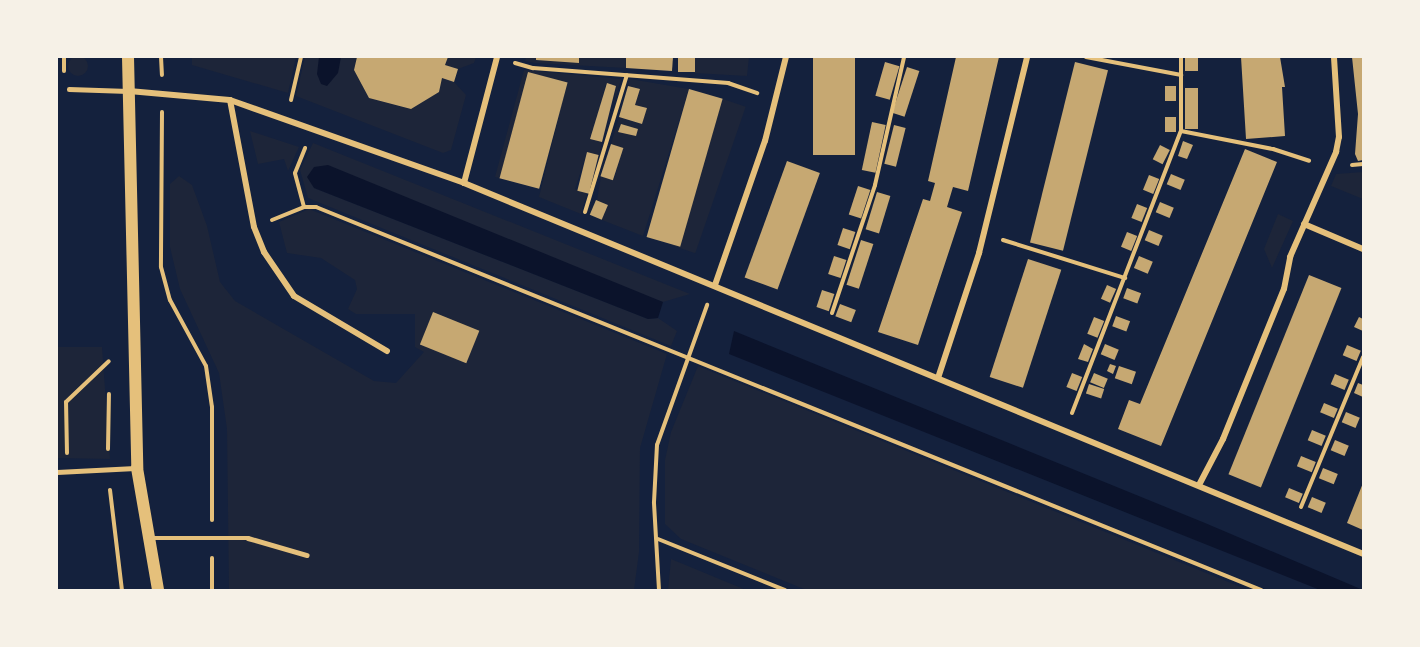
<!DOCTYPE html>
<style>
body{margin:0}
#map{position:relative;width:1420px;height:647px;overflow:hidden;background:#14213d;font-family:Figtree,sans-serif}
div>[style]{position:absolute}
.green>*{inset:0;background:#1d2539;transform-origin:0 0}
.round{border-radius:50%}
.water>*{inset:0;background:#0b132b}
.building>*{inset:0;background:#c6a872;transform-origin:0 0}
.path>*{height:4px;margin:-2px;padding:0 2px;transform-origin:2px;border-radius:2px;background:#e5c07b}
.service>*{height:4.5px;margin:-2.25px;padding:0 2.25px;transform-origin:2.25px;border-radius:2.25px;background:#e5c07b}
.minor>*{height:6px;margin:-3px;padding:0 3px;transform-origin:3px;border-radius:3px;background:#e5c07b}
.secondary>*{height:12px;margin:-6px;padding:0 6px;transform-origin:6px;border-radius:6px;background:#e5c07b}
span{translate:-50% -50%;white-space:nowrap;text-align:center;line-height:1.15;-webkit-text-stroke:6px #f6f1e7;paint-order:stroke}
.frame{position:absolute;inset:0;border:58px solid #f6f1e7;pointer-events:none}
</style>
<div id="map">
<div class="green">
<div class="round" style="left:68px;top:56px;width:20px;height:20px"></div>
<div style="clip-path:polygon(192px 57px,296px 57px,288px 93px,192px 65px)"></div>
<div style="clip-path:polygon(305px 57px,357px 57px,354px 70px,369px 98px,410px 109px,439px 92px,442px 78px,454px 82px,466px 95px,451px 150px,443px 153px,296px 96px)"></div>
<div style="clip-path:polygon(448px 57px,476px 57px,474px 63px,458px 69px,445px 65px)"></div>
<div style="clip-path:polygon(526px 57px,561px 57px,561px 62px,578px 63px,579px 57px,626px 57px,626px 68px,535px 63px,525px 61px)"></div>
<div style="clip-path:polygon(695px 57px,749px 57px,747px 76px,694px 73px)"></div>
<div style="clip-path:polygon(524px 70px,621px 79px,614px 104px,616px 86px,606px 84px,590px 138px,602px 142px,599px 155px,587px 152px,575px 189px,587px 193px,581px 214px,539px 197px,567px 83px,528px 72px,500px 178px,495px 177px)"></div>
<div style="clip-path:polygon(630px 79px,689px 89px,643px 236px,602px 220px,608px 205px,597px 200px,601px 176px,614px 179px,623px 149px,611px 144px,619px 117px,642px 124px,646px 108px,635px 105px,640px 90px,628px 86px)"></div>
<div style="left:723px;top:99px;width:24px;height:155px;rotate:19deg"></div>
<div style="clip-path:polygon(250px 131px,299px 147px,288px 171px,284px 159px,258px 164px)"></div>
<div style="clip-path:polygon(313px 143px,690px 294px,663px 302px,314px 188px,648px 319px,658px 318px,677px 331px,671px 346px,308px 198px,300px 170px)"></div>
<div style="clip-path:polygon(1363px 172px,1363px 199px,1331px 186px,1336px 174px)"></div>
<div style="clip-path:polygon(179px 176px,192px 185px,207px 226px,220px 282px,235px 301px,374px 381px,396px 383px,424px 352px,415px 347px,415px 314px,356px 314px,348px 309px,357px 289px,355px 280px,321px 258px,287px 253px,279px 222px,309px 209px,667px 354px,640px 448px,639px 552px,634px 590px,229px 590px,227px 429px,219px 373px,180px 289px,170px 247px,170px 184px)"></div>
<div style="clip-path:polygon(1278px 214px,1293px 221px,1272px 268px,1264px 249px)"></div>
<div style="clip-path:polygon(57px 347px,102px 347px,110px 459px,57px 458px)"></div>
<div style="clip-path:polygon(698px 366px,1248px 590px,807px 590px,799px 587px,681px 539px,665px 524px,665px 460px,671px 432px)"></div>
<div style="clip-path:polygon(671px 559px,746px 590px,668px 590px)"></div>
</div>
<div class="water">
<div style="clip-path:polygon(319px 57px,341px 57px,338px 73px,327px 86px,321px 84px,317px 74px)"></div>
<div style="clip-path:polygon(328px 165px,663px 302px,658px 318px,648px 319px,314px 188px,307px 177px,314px 167px)"></div>
<div style="clip-path:polygon(734px 331px,1205px 523px,1363px 590px,1320px 590px,729px 354px)"></div>
</div>
<div class="building">
<div style="clip-path:polygon(357px 57px,448px 57px,445px 65px,458px 69px,454px 82px,442px 78px,439px 92px,411px 109px,369px 98px,354px 70px)"></div>
<div style="clip-path:polygon(536px 57px,579px 57px,579px 63px,536px 60px)"></div>
<div style="clip-path:polygon(626px 57px,673px 57px,672px 71px,626px 68px)"></div>
<div style="left:678px;top:57px;width:17px;height:15px"></div>
<div style="left:813px;top:57px;width:42px;height:98px"></div>
<div style="clip-path:polygon(956px 57px,999px 57px,968px 191px,953px 187px,947px 207px,962px 212px,918px 345px,878px 332px,923px 199px,930px 201px,935px 183px,928px 181px)"></div>
<div style="left:1185px;top:57px;width:13px;height:14px"></div>
<div style="clip-path:polygon(1241px 57px,1280px 57px,1285px 87px,1282px 87px,1285px 136px,1246px 139px)"></div>
<div style="clip-path:polygon(1352px 57px,1363px 57px,1363px 160px,1358px 161px,1355px 154px,1358px 114px)"></div>
<div style="left:885px;top:62px;width:15px;height:35px;rotate:16deg"></div>
<div style="left:1075px;top:62px;width:34px;height:186px;rotate:14deg"></div>
<div style="left:907px;top:67px;width:13px;height:48px;rotate:18deg"></div>
<div style="left:528px;top:72px;width:41px;height:110px;rotate:15deg"></div>
<div style="clip-path:polygon(607px 83px,616px 86px,602px 142px,590px 139px)"></div>
<div style="clip-path:polygon(628px 86px,640px 89px,635px 105px,647px 108px,642px 124px,619px 117px)"></div>
<div style="left:1165px;top:86px;width:11px;height:15px"></div>
<div style="left:1185px;top:88px;width:13px;height:41px"></div>
<div style="left:689px;top:89px;width:35px;height:154px;rotate:16deg"></div>
<div style="left:1165px;top:117px;width:11px;height:15px"></div>
<div style="left:872px;top:122px;width:14px;height:49px;rotate:12deg"></div>
<div style="clip-path:polygon(621px 124px,638px 129px,636px 136px,618px 132px)"></div>
<div style="left:894px;top:125px;width:12px;height:40px;rotate:14deg"></div>
<div style="clip-path:polygon(1183px 141px,1193px 145px,1187px 159px,1178px 156px)"></div>
<div style="left:611px;top:144px;width:13px;height:34px;rotate:18deg"></div>
<div style="left:1160px;top:145px;width:11px;height:16px;rotate:27deg"></div>
<div style="clip-path:polygon(1245px 149px,1277px 162px,1161px 446px,1118px 429px,1129px 400px,1140px 404px)"></div>
<div style="left:587px;top:152px;width:12px;height:40px;rotate:14deg"></div>
<div style="left:787px;top:161px;width:35px;height:124px;rotate:20deg"></div>
<div style="left:1171px;top:174px;width:15px;height:11px;rotate:23deg"></div>
<div style="left:1149px;top:175px;width:11px;height:16px;rotate:22deg"></div>
<div style="left:858px;top:186px;width:13px;height:30px;rotate:18deg"></div>
<div style="left:877px;top:192px;width:14px;height:39px;rotate:17deg"></div>
<div style="left:596px;top:200px;width:13px;height:16px;rotate:23deg"></div>
<div style="left:1160px;top:202px;width:15px;height:11px;rotate:23deg"></div>
<div style="left:1137px;top:204px;width:11px;height:15px;rotate:22deg"></div>
<div style="left:843px;top:228px;width:13px;height:18px;rotate:18deg"></div>
<div style="left:1149px;top:230px;width:15px;height:11px;rotate:23deg"></div>
<div style="left:1127px;top:232px;width:11px;height:16px;rotate:22deg"></div>
<div style="left:861px;top:240px;width:13px;height:47px;rotate:18deg"></div>
<div style="left:834px;top:256px;width:13px;height:19px;rotate:18deg"></div>
<div style="left:1139px;top:256px;width:15px;height:13px;rotate:23deg"></div>
<div style="left:1028px;top:259px;width:35px;height:124px;rotate:18deg"></div>
<div style="left:1309px;top:275px;width:35px;height:215px;rotate:22deg"></div>
<div style="left:1107px;top:285px;width:10px;height:15px;rotate:24deg"></div>
<div style="left:1127px;top:288px;width:15px;height:11px;rotate:20deg"></div>
<div style="left:822px;top:290px;width:13px;height:18px;rotate:18deg"></div>
<div style="left:840px;top:304px;width:17px;height:13px;rotate:21deg"></div>
<div style="left:433px;top:312px;width:50px;height:35px;rotate:22deg"></div>
<div style="left:1116px;top:316px;width:15px;height:11px;rotate:20deg"></div>
<div style="left:1094px;top:317px;width:11px;height:18px;rotate:22deg"></div>
<div style="clip-path:polygon(1359px 317px,1363px 319px,1363px 331px,1354px 327px)"></div>
<div style="clip-path:polygon(1084px 344px,1093px 349px,1088px 362px,1078px 359px)"></div>
<div style="left:1105px;top:344px;width:15px;height:11px;rotate:23deg"></div>
<div style="left:1347px;top:345px;width:15px;height:11px;rotate:23deg"></div>
<div style="clip-path:polygon(1110px 364px,1116px 366px,1113px 374px,1107px 371px)"></div>
<div style="left:1119px;top:366px;width:18px;height:13px;rotate:19deg"></div>
<div style="left:1072px;top:373px;width:11px;height:15px;rotate:22deg"></div>
<div style="left:1094px;top:373px;width:15px;height:10px;rotate:23deg"></div>
<div style="left:1335px;top:374px;width:15px;height:11px;rotate:23deg"></div>
<div style="clip-path:polygon(1358px 383px,1363px 385px,1363px 397px,1354px 393px)"></div>
<div style="left:1089px;top:384px;width:16px;height:10px;rotate:18deg"></div>
<div style="left:1324px;top:403px;width:15px;height:10px;rotate:23deg"></div>
<div style="left:1346px;top:412px;width:15px;height:11px;rotate:23deg"></div>
<div style="left:1312px;top:430px;width:15px;height:11px;rotate:23deg"></div>
<div style="left:1335px;top:440px;width:15px;height:11px;rotate:23deg"></div>
<div style="left:1301px;top:456px;width:16px;height:11px;rotate:22deg"></div>
<div style="left:1323px;top:468px;width:16px;height:11px;rotate:22deg"></div>
<div style="clip-path:polygon(1363px 483px,1363px 530px,1347px 523px)"></div>
<div style="left:1289px;top:488px;width:15px;height:10px;rotate:23deg"></div>
<div style="left:1312px;top:497px;width:15px;height:11px;rotate:23deg"></div>
</div>
<div class="path">
<div style="left:64px;top:57px;width:14px;rotate:90deg"></div>
<div style="left:161px;top:57px;width:18px;rotate:87deg"></div>
<div style="left:1086px;top:57px;width:97px;rotate:10.7deg"></div>
<div style="left:515px;top:63px;width:19px;rotate:16deg"></div>
<div style="left:533px;top:68px;width:196px;rotate:4.4deg"></div>
<div style="left:728px;top:83px;width:31px;rotate:19deg"></div>
<div style="left:291px;top:100px;width:44px;rotate:-76.9deg"></div>
<div style="left:162px;top:112px;width:155px;rotate:90.4deg"></div>
<div style="left:161px;top:267px;width:34px;rotate:75deg"></div>
<div style="left:170px;top:300px;width:75px;rotate:61.4deg"></div>
<div style="left:206px;top:366px;width:41px;rotate:81.7deg"></div>
<div style="left:212px;top:407px;width:113px;rotate:90deg"></div>
<div style="left:1181px;top:131px;width:94px;rotate:11.1deg"></div>
<div style="left:1273px;top:149px;width:38px;rotate:18deg"></div>
<div style="left:1352px;top:165px;width:11px;rotate:-5deg"></div>
<div style="left:304px;top:207px;width:35px;rotate:-105deg"></div>
<div style="left:295px;top:173px;width:27px;rotate:-68deg"></div>
<div style="left:585px;top:212px;width:143px;rotate:-73deg"></div>
<div style="left:272px;top:220px;width:35px;rotate:-22deg"></div>
<div style="left:304px;top:207px;width:12px"></div>
<div style="left:316px;top:207px;width:1020px;rotate:22.06deg"></div>
<div style="left:1003px;top:240px;width:128px;rotate:17.3deg"></div>
<div style="left:832px;top:313px;width:135px;rotate:-71.4deg"></div>
<div style="left:875px;top:185px;width:131px;rotate:-77.2deg"></div>
<div style="left:1072px;top:413px;width:302px;rotate:-68.9deg"></div>
<div style="left:1181px;top:131px;width:74px;rotate:-90deg"></div>
<div style="left:108px;top:449px;width:55px;rotate:-89deg"></div>
<div style="left:67px;top:453px;width:51px;rotate:-91.1deg"></div>
<div style="left:66px;top:402px;width:59px;rotate:-43.6deg"></div>
<div style="left:110px;top:490px;width:101px;rotate:83.2deg"></div>
<div style="left:1301px;top:507px;width:162px;rotate:-67.5deg"></div>
<div style="left:658px;top:539px;width:137px;rotate:21.9deg"></div>
<div style="left:212px;top:590px;width:32px;rotate:-90deg"></div>
<div style="left:659px;top:590px;width:88px;rotate:-93.3deg"></div>
<div style="left:654px;top:502px;width:57px;rotate:-87deg"></div>
<div style="left:657px;top:445px;width:149px;rotate:-70.3deg"></div>
</div>
<div class="service">
<div style="left:69px;top:89px;width:59px;rotate:1.9deg"></div>
<div style="left:57px;top:472px;width:78px;rotate:-2.9deg"></div>
<div style="left:150px;top:538px;width:98px"></div>
<div style="left:248px;top:538px;width:61px;rotate:16.1deg"></div>
</div>
<div class="minor">
<div style="left:129px;top:91px;width:101px;rotate:5.1deg"></div>
<div style="left:230px;top:100px;width:248px;rotate:19.5deg"></div>
<div style="left:464px;top:183px;width:973px;rotate:22.42deg"></div>
<div style="left:230px;top:100px;width:129px;rotate:79.3deg"></div>
<div style="left:254px;top:227px;width:27px;rotate:68deg"></div>
<div style="left:264px;top:252px;width:53px;rotate:55.7deg"></div>
<div style="left:294px;top:296px;width:108px;rotate:30.6deg"></div>
<div style="left:464px;top:183px;width:130px;rotate:-75.3deg"></div>
<div style="left:1304px;top:224px;width:64px;rotate:23deg"></div>
<div style="left:715px;top:285px;width:152px;rotate:-70.9deg"></div>
<div style="left:765px;top:141px;width:87px;rotate:-76deg"></div>
<div style="left:938px;top:378px;width:132px;rotate:-71.8deg"></div>
<div style="left:979px;top:253px;width:202px;rotate:-76.2deg"></div>
<div style="left:1199px;top:485px;width:52px;rotate:-62.4deg"></div>
<div style="left:1223px;top:439px;width:162px;rotate:-67.9deg"></div>
<div style="left:1284px;top:289px;width:33px;rotate:-79deg"></div>
<div style="left:1290px;top:257px;width:115px;rotate:-66.3deg"></div>
<div style="left:1336px;top:152px;width:15px;rotate:-79deg"></div>
<div style="left:1339px;top:137px;width:80px;rotate:-93.6deg"></div>
</div>
<div class="secondary">
<div style="left:128px;top:57px;width:411px;rotate:88.7deg"></div>
<div style="left:137px;top:468px;width:124px;rotate:80.2deg"></div>
</div>
<div class="frame"></div>
</div>
